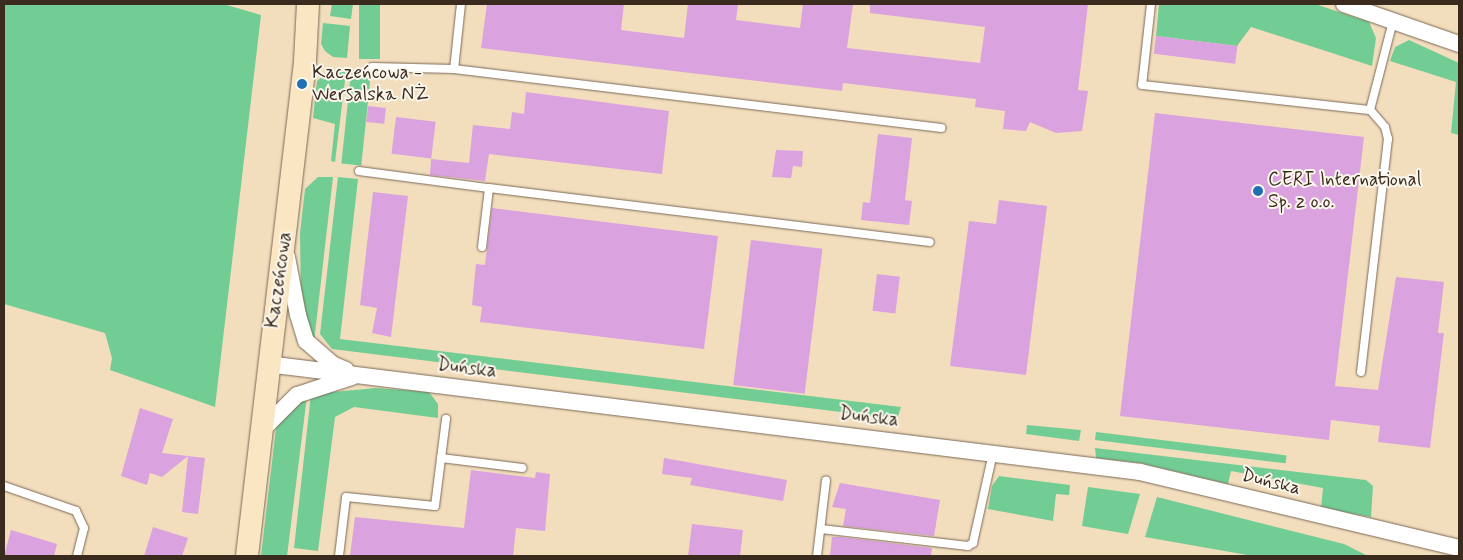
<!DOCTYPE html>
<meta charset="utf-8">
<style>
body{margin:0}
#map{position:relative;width:1463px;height:560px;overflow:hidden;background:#f2ddbd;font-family:Mynerve,sans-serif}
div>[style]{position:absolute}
.green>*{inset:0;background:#72cd94;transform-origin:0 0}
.building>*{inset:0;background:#daa3df;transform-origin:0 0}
.roads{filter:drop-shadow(0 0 1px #7b6956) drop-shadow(0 0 1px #7b6956)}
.lane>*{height:8px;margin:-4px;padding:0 4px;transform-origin:4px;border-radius:4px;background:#fff}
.street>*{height:16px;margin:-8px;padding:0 8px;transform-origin:8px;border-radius:8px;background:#fff}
.secondary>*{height:22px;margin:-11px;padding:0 11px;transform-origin:11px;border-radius:11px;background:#fbe6c4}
.dots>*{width:14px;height:14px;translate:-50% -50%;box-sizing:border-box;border:2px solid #fbf7ec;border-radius:50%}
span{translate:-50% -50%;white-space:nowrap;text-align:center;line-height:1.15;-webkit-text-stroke:4px #fbf7ec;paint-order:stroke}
.poi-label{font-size:19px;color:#3b2a1e}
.left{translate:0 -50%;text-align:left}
.street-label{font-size:19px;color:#3b2a1e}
.frame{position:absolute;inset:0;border:5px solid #3b2a1e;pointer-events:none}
</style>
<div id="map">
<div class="green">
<div style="clip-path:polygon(4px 4px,223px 4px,261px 15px,215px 407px,110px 370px,112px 358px,105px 333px,4px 304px)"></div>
<div style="clip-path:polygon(332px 4px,353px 4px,351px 19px,330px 16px)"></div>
<div style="left:359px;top:4px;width:21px;height:55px"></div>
<div style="clip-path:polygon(1159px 4px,1315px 4px,1369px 22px,1376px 38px,1372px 66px,1251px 27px,1237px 46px,1156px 36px)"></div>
<div style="clip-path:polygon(323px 23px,350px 26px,347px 58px,333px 57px,325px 51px,321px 44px)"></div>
<div style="clip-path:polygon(1409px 40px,1459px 63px,1459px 135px,1451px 133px,1456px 82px,1390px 61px,1395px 47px)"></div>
<div style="clip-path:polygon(330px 70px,346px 72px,335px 162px,331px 161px,335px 124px,313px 118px,317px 81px)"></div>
<div style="left:351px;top:72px;width:20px;height:92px;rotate:6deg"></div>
<div style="clip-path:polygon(318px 177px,333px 177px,314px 342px,301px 303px,300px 233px,305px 189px)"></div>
<div style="clip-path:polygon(338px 177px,358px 179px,340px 339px,901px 407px,897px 419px,332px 349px,320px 334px)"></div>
<div style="clip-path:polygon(376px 388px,429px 392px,438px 404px,438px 418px,354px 407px,335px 417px,318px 551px,294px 548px,311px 394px)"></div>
<div style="clip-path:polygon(307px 396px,287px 556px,261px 556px,276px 428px,280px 419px)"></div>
<div style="clip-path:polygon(1027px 425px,1081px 430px,1079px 441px,1026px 434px)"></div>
<div style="left:1096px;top:432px;width:192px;height:8px;rotate:7deg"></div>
<div style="clip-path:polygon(1095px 448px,1366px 480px,1373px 486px,1371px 517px,1321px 508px,1323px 488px,1231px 471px,1228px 484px,1140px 463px,1096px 458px)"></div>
<div style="clip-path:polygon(999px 476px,1070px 485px,1069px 495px,1056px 494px,1053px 521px,988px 509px,992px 486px)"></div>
<div style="clip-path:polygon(1088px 487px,1140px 494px,1128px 534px,1082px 526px)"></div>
<div style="clip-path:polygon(1157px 497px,1344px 544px,1368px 556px,1253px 556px,1145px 537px)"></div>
</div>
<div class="building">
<div style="clip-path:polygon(487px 4px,624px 4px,621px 30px,684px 38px,688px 4px,738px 4px,736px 20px,800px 28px,803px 4px,853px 4px,847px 48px,980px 63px,985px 27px,870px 13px,870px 4px,1088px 4px,1078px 90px,1088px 91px,1082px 131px,1056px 133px,1030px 122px,1026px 131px,1003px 129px,1005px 111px,975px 107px,976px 99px,843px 83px,842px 91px,481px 48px)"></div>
<div style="left:1156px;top:36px;width:82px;height:18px;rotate:7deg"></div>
<div style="clip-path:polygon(526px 92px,669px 111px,662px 174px,489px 154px,485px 181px,430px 175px,431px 159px,469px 163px,473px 125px,510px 129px,512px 112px,524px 114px)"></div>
<div style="left:368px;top:106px;width:18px;height:16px;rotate:6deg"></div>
<div style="clip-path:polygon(1155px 113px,1364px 137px,1335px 386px,1378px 390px,1396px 277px,1444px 282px,1438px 333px,1444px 333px,1430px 448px,1378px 442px,1380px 426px,1331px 420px,1329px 440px,1120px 416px)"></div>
<div style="left:396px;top:117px;width:40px;height:37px;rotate:7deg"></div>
<div style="clip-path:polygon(878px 134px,912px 138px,905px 200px,912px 201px,909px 225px,861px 220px,863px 202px,870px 203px)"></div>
<div style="clip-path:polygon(776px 150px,803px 151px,802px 167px,793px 166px,791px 178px,772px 177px)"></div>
<div style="clip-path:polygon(373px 192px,408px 196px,391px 337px,372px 333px,377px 308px,360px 305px)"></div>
<div style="clip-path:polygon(999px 200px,1047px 206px,1026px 375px,950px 366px,969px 221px,996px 224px)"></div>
<div style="clip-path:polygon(492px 208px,718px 236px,704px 349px,480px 322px,482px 307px,472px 305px,476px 264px,485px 265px)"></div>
<div style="left:751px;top:240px;width:72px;height:146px;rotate:7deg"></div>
<div style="left:877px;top:274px;width:23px;height:37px;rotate:7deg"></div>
<div style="clip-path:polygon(140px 408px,173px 419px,162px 453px,205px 458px,198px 514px,182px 512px,188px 456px,162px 477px,150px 473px,147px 485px,121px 476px)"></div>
<div style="clip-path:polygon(664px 458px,787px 480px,783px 501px,690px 485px,692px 478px,662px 474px)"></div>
<div style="clip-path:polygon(471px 470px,535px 478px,536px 472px,550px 474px,545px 531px,516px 528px,513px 556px,350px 556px,355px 517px,464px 528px)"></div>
<div style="clip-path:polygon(840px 483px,940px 500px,934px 536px,843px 526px,846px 509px,832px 507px)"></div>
<div style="clip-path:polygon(692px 524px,743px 530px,740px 556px,688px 556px)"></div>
<div style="clip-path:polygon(153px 527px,188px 538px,182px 556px,144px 556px)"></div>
<div style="clip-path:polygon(11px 530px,57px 544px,54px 556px,4px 556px)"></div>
<div style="clip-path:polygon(832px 537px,841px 537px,932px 548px,931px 556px,830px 556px)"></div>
</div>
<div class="roads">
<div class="lane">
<div style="left:461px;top:4px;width:65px;rotate:96.1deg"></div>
<div style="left:454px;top:69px;width:491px;rotate:6.9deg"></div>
<div style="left:1151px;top:4px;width:81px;rotate:96.3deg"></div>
<div style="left:1142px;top:85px;width:229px;rotate:6.3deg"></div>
<div style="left:1370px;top:110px;width:92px;rotate:-75.5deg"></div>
<div style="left:372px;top:67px;width:82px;rotate:1.4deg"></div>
<div style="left:359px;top:171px;width:131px;rotate:7.5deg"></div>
<div style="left:482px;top:247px;width:59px;rotate:-83.2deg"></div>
<div style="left:489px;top:188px;width:444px;rotate:7deg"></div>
<div style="left:1361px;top:372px;width:235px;rotate:-83.4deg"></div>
<div style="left:1388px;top:139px;width:12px;rotate:-104deg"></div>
<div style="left:1385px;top:127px;width:23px;rotate:-131deg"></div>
<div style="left:441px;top:458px;width:82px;rotate:7deg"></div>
<div style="left:4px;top:486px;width:76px;rotate:19.1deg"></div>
<div style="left:76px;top:511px;width:19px;rotate:65deg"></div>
<div style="left:84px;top:528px;width:29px;rotate:104deg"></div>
<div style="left:821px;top:529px;width:148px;rotate:6.6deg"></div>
<div style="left:968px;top:546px;width:6px;rotate:-31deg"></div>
<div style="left:973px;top:543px;width:92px;rotate:-77.5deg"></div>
<div style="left:339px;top:556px;width:59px;rotate:-83.2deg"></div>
<div style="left:346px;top:497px;width:89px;rotate:5.8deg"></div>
<div style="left:435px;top:506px;width:88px;rotate:-82.8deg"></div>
<div style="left:817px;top:556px;width:76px;rotate:-83.2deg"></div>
</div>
<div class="street">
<div style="left:1344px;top:4px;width:122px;rotate:19.2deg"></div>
<div style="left:287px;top:257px;width:59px;rotate:79.3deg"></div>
<div style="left:298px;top:315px;width:27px;rotate:73deg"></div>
<div style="left:306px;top:341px;width:35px;rotate:41deg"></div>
<div style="left:332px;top:364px;width:15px;rotate:23deg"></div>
<div style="left:267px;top:364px;width:880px;rotate:7.05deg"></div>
<div style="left:1140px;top:472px;width:328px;rotate:13.4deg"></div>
<div style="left:262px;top:430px;width:49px;rotate:-45deg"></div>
<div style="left:297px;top:395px;width:58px;rotate:-18.1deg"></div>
</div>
<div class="secondary">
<div style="left:247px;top:556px;width:498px;rotate:-83.3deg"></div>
<div style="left:305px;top:61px;width:57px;rotate:-87deg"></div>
</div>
</div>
<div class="dots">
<div style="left:302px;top:84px;background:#1f6fb2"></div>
<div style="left:1258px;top:191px;background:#1f6fb2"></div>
</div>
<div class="poi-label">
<span class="left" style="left:312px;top:84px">Kaczeńcowa -<br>Wersalska NŻ</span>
<span class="left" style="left:1268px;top:191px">CERI International<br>Sp. z o.o.</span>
</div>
<div class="street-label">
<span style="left:279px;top:280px;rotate:-82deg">Kaczeńcowa</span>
<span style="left:467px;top:368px;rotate:7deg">Duńska</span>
<span style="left:869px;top:417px;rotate:7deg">Duńska</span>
<span style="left:1271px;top:482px;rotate:14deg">Duńska</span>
</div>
<div class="frame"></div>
</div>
